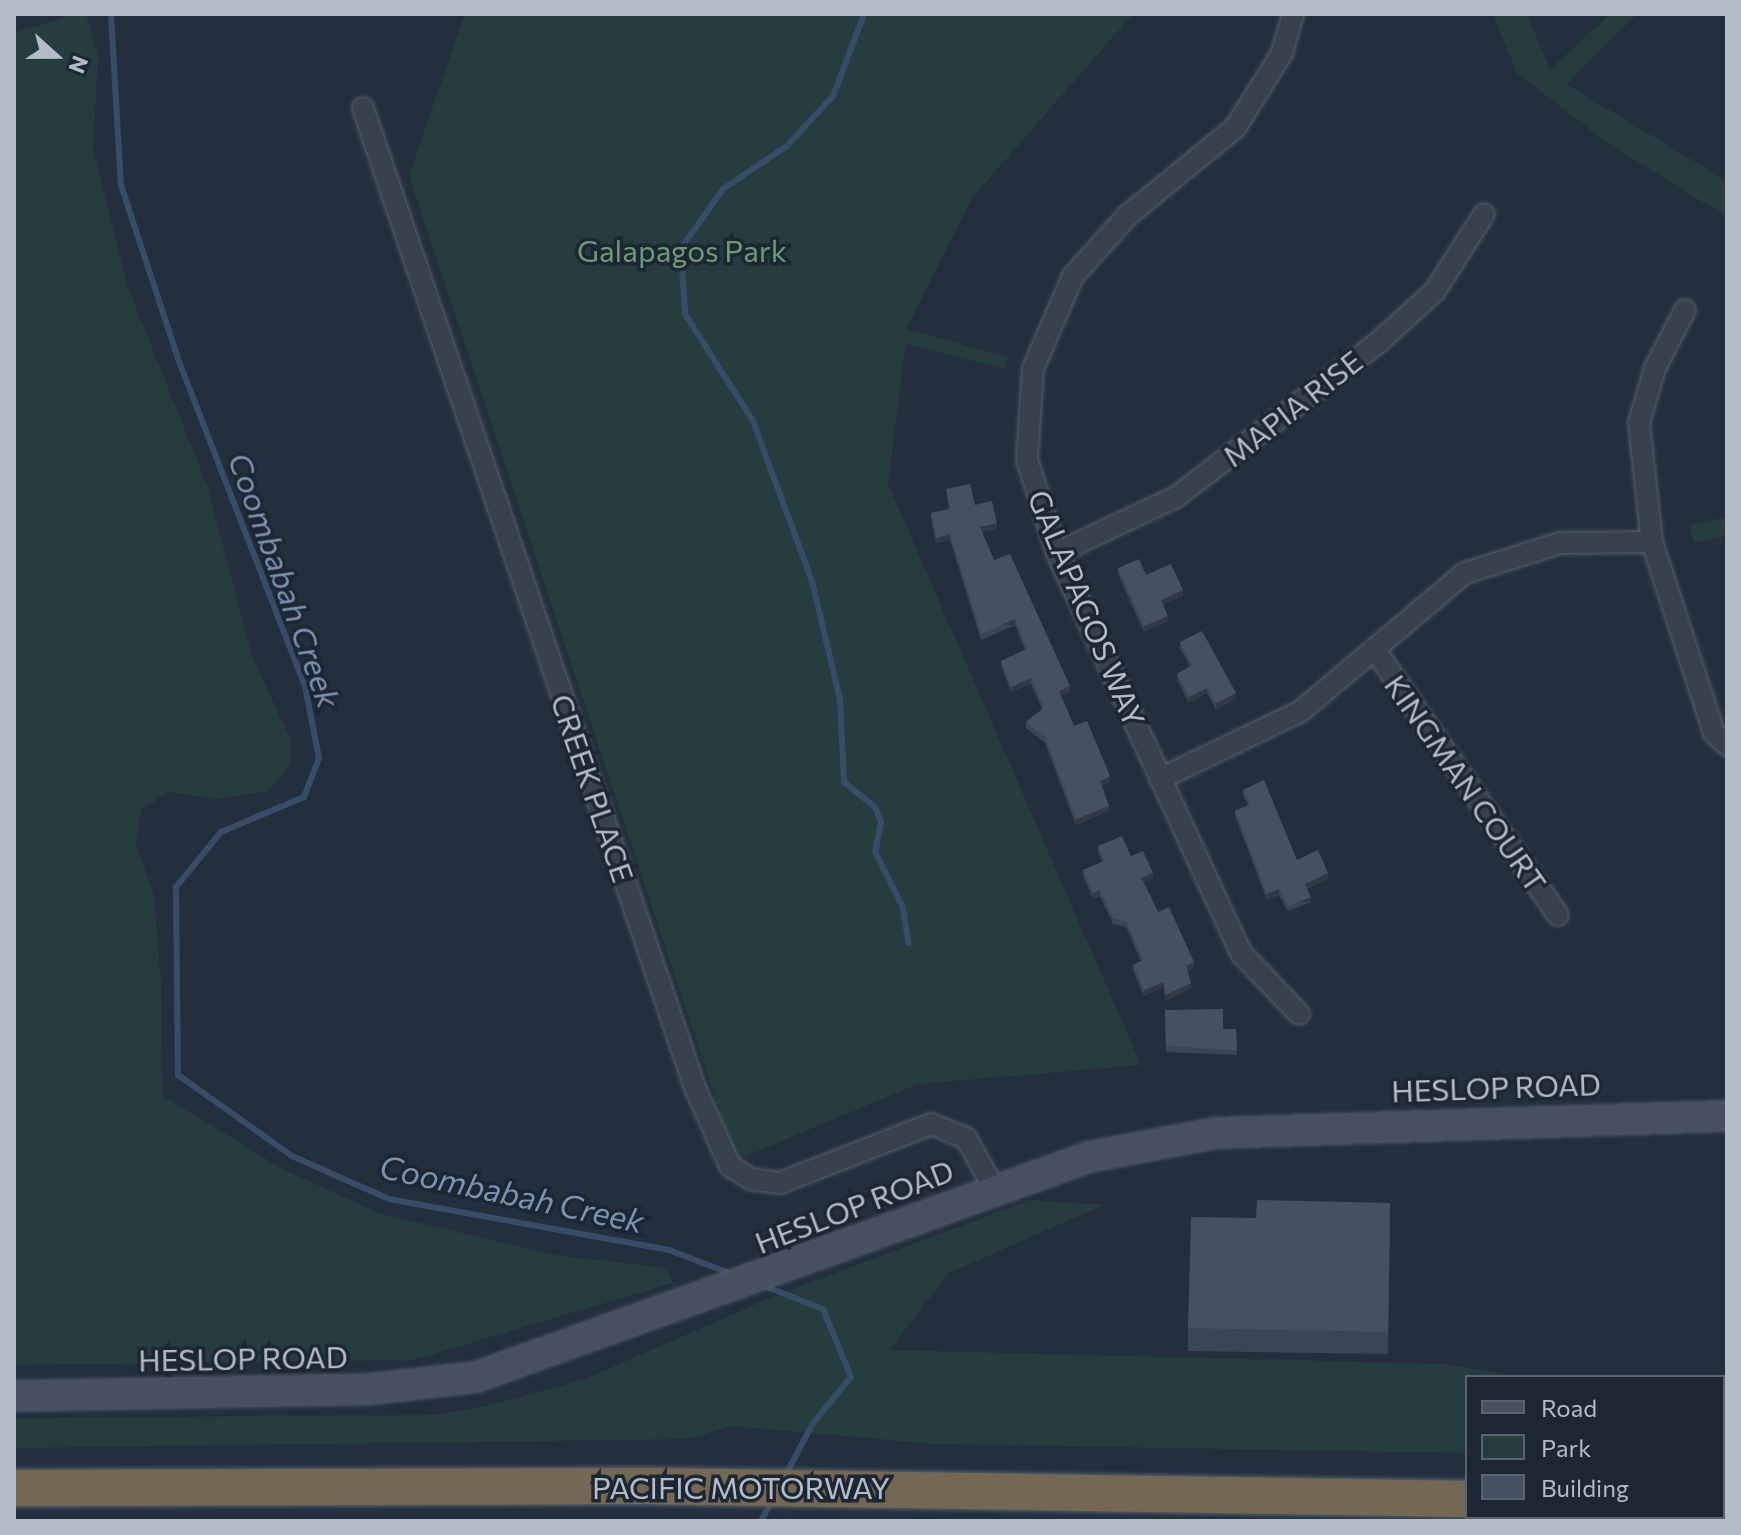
<!DOCTYPE html>
<style>
body{margin:0}
#map{position:relative;width:1741px;height:1535px;overflow:hidden;background:#242f3e;font-family:Commissioner,sans-serif}
div>[style]{position:absolute}
.green>*{inset:0;background:#263c3f}
.stream>*{height:6px;margin:-3px;padding:0 3px;transform-origin:3px;border-radius:3px;background:#394c67}
.roads{filter:drop-shadow(0 0 2px #565f6c) drop-shadow(0 0 2px #565f6c)}
.street>*{height:20px;margin:-10px;padding:0 10px;transform-origin:10px;border-radius:10px;background:#38414e}
.secondary>*{height:28px;margin:-14px;padding:0 14px;transform-origin:14px;border-radius:14px;background:#465061}
.highway>*{height:36px;margin:-18px;padding:0 18px;transform-origin:18px;border-radius:18px;background:#746855}
.wall>*{inset:0;background:#3b4654}
.shaded-wall>*{inset:0;background:#303945;transform-origin:0 0}
.building>*{inset:0;background:#455162}
span{translate:-50% -50%;white-space:nowrap;text-align:center;line-height:1.15;-webkit-text-stroke:7px #1d2633;paint-order:stroke}
.park-label{font-size:30px;color:#6b9a76}
.street-label{font-size:30px;color:#b4bcc9}
.water-label{font-size:32px;color:#7c92b1;font-style:italic}
.frame{position:absolute;inset:0;border:16px solid #b4bcc9;pointer-events:none}
.legend{position:absolute;left:1465px;top:1375px;width:260px;height:144px;box-sizing:border-box;background:#1d2633;border:2px solid #59626f;margin:0;padding:10px 14px;list-style:none;font-size:24px;color:#b4bcc9}
.legend li{display:flex;align-items:center;gap:16px;height:40px}
.legend b{width:40px;border:2px solid #59626f}
.north{position:absolute;left:16px;top:16px;width:80px;height:80px;-webkit-text-stroke:6px #1d2633;paint-order:stroke;rotate:111deg;font-size:22px;font-weight:700;line-height:32px;text-align:center;color:#b4bcc9}
.north::after{content:'';display:block;margin:auto;width:28px;height:36px;background:#b4bcc9;clip-path:polygon(50% 0,100% 100%,50% 72%,0 100%)}
</style>
<div id="map">
<div class="green">
<div style="clip-path:polygon(74px 14px,86px 14px,98px 57px,93px 148px,128px 288px,208px 488px,252px 657px,291px 740px,291px 763px,269px 791px,217px 799px,168px 792px,141px 810px,136px 844px,154px 895px,161px 983px,162px 1095px,284px 1170px,382px 1214px,556px 1255px,667px 1268px,673px 1283px,413px 1360px,14px 1365px,14px 33px)"></div>
<div style="clip-path:polygon(465px 14px,1133px 14px,972px 198px,906px 329px,1008px 357px,1005px 369px,906px 344px,888px 484px,1141px 1065px,918px 1084px,736px 1160px,409px 175px)"></div>
<div style="clip-path:polygon(1493px 14px,1527px 14px,1550px 70px,1610px 14px,1637px 14px,1566px 84px,1727px 181px,1727px 217px,1606px 142px,1517px 73px)"></div>
<div style="clip-path:polygon(1727px 517px,1727px 535px,1694px 543px,1689px 525px)"></div>
<div style="clip-path:polygon(1030px 1200px,1104px 1205px,949px 1273px,889px 1350px,1446px 1364px,1520px 1377px,1467px 1377px,1467px 1453px,935px 1444px,732px 1426px,688px 1439px,14px 1448px,14px 1418px,431px 1415px,487px 1406px,585px 1379px,782px 1293px)"></div>
</div>
<div class="stream">
<div style="left:111px;top:14px;width:171px;rotate:86.7deg"></div>
<div style="left:121px;top:185px;width:188px;rotate:71.8deg"></div>
<div style="left:180px;top:364px;width:345px;rotate:68.8deg"></div>
<div style="left:305px;top:686px;width:73px;rotate:79deg"></div>
<div style="left:319px;top:758px;width:42px;rotate:111deg"></div>
<div style="left:304px;top:797px;width:90px;rotate:157.1deg"></div>
<div style="left:221px;top:832px;width:71px;rotate:129.3deg"></div>
<div style="left:176px;top:887px;width:188px;rotate:89.4deg"></div>
<div style="left:178px;top:1075px;width:140px;rotate:35.4deg"></div>
<div style="left:292px;top:1156px;width:106px;rotate:23.9deg"></div>
<div style="left:389px;top:1199px;width:285px;rotate:10.3deg"></div>
<div style="left:669px;top:1250px;width:67px;rotate:20.9deg"></div>
<div style="left:864px;top:14px;width:88px;rotate:110.7deg"></div>
<div style="left:833px;top:96px;width:68px;rotate:132.6deg"></div>
<div style="left:787px;top:146px;width:77px;rotate:146.1deg"></div>
<div style="left:723px;top:189px;width:72px;rotate:125.4deg"></div>
<div style="left:681px;top:248px;width:66px;rotate:86.5deg"></div>
<div style="left:685px;top:314px;width:127px;rotate:57.6deg"></div>
<div style="left:753px;top:421px;width:171px;rotate:69.8deg"></div>
<div style="left:812px;top:581px;width:121px;rotate:76.7deg"></div>
<div style="left:840px;top:699px;width:83px;rotate:87.2deg"></div>
<div style="left:844px;top:782px;width:40px;rotate:39deg"></div>
<div style="left:875px;top:807px;width:16px;rotate:68deg"></div>
<div style="left:881px;top:822px;width:31px;rotate:101deg"></div>
<div style="left:875px;top:852px;width:63px;rotate:63.4deg"></div>
<div style="left:903px;top:908px;width:36px;rotate:81deg"></div>
<div style="left:762px;top:1285px;width:66px;rotate:21.5deg"></div>
<div style="left:823px;top:1309px;width:74px;rotate:67.6deg"></div>
<div style="left:851px;top:1377px;width:60px;rotate:129.6deg"></div>
<div style="left:813px;top:1423px;width:62px;rotate:117.8deg"></div>
<div style="left:761px;top:1521px;width:21px;rotate:-62deg"></div>
</div>
<div class="roads">
<div class="street">
<div style="left:1293px;top:14px;width:41px;rotate:105.8deg"></div>
<div style="left:1282px;top:53px;width:87px;rotate:121.9deg"></div>
<div style="left:1236px;top:127px;width:139px;rotate:140.8deg"></div>
<div style="left:1128px;top:215px;width:82px;rotate:132deg"></div>
<div style="left:1073px;top:276px;width:101px;rotate:113.3deg"></div>
<div style="left:1033px;top:369px;width:91px;rotate:93.8deg"></div>
<div style="left:1027px;top:460px;width:98px;rotate:72.1deg"></div>
<div style="left:1057px;top:553px;width:440px;rotate:65.3deg"></div>
<div style="left:1241px;top:953px;width:84px;rotate:46.4deg"></div>
<div style="left:363px;top:108px;width:1035px;rotate:71.28deg"></div>
<div style="left:695px;top:1088px;width:85px;rotate:65.8deg"></div>
<div style="left:730px;top:1166px;width:25px;rotate:32deg"></div>
<div style="left:751px;top:1179px;width:29px;rotate:8deg"></div>
<div style="left:780px;top:1183px;width:162px;rotate:-21.3deg"></div>
<div style="left:931px;top:1124px;width:38px;rotate:22deg"></div>
<div style="left:966px;top:1138px;width:60px;rotate:60.9deg"></div>
<div style="left:1685px;top:310px;width:65px;rotate:117.3deg"></div>
<div style="left:1655px;top:368px;width:57px;rotate:106.2deg"></div>
<div style="left:1639px;top:423px;width:120px;rotate:83.8deg"></div>
<div style="left:1652px;top:542px;width:201px;rotate:72deg"></div>
<div style="left:1714px;top:733px;width:18px;rotate:43deg"></div>
<div style="left:1057px;top:553px;width:132px;rotate:-25.2deg"></div>
<div style="left:1176px;top:497px;width:258px;rotate:-37.4deg"></div>
<div style="left:1381px;top:340px;width:73px;rotate:-42.2deg"></div>
<div style="left:1435px;top:291px;width:91px;rotate:-57.5deg"></div>
<div style="left:1375px;top:650px;width:322px;rotate:55.4deg"></div>
<div style="left:1160px;top:779px;width:157px;rotate:-25.7deg"></div>
<div style="left:1301px;top:711px;width:214px;rotate:-40.1deg"></div>
<div style="left:1465px;top:573px;width:100px;rotate:-17.5deg"></div>
<div style="left:1560px;top:543px;width:92px;rotate:-0.6deg"></div>
</div>
<div class="secondary">
<div style="left:14px;top:1396px;width:357px;rotate:-1.1deg"></div>
<div style="left:371px;top:1389px;width:106px;rotate:-6.5deg"></div>
<div style="left:476px;top:1377px;width:651px;rotate:-19.74deg"></div>
<div style="left:1089px;top:1157px;width:129px;rotate:-10.7deg"></div>
<div style="left:1216px;top:1133px;width:511px;rotate:-1.91deg"></div>
</div>
<div class="highway">
<div style="left:14px;top:1488px;width:630px;rotate:-0.18deg"></div>
<div style="left:644px;top:1486px;width:823px;rotate:0.9deg"></div>
<div style="left:1723px;top:1506px;width:4px"></div>
</div>
</div>
<div class="wall">
<div style="clip-path:polygon(946px 489px,975px 505px,997px 529px,982px 532px,994px 560px,1070px 692px,1061px 696px,1074px 726px,1110px 782px,1102px 786px,1109px 811px,1076px 825px,1045px 743px,1026px 728px,1026px 722px,1042px 709px,1031px 684px,1011px 692px,1001px 666px,1001px 661px,1025px 650px,1015px 625px,981px 640px,950px 540px,936px 543px,931px 518px,931px 513px,949px 509px)"></div>
<div style="clip-path:polygon(1118px 568px,1146px 575px,1183px 596px,1163px 604px,1168px 621px,1144px 632px,1118px 574px)"></div>
<div style="clip-path:polygon(1180px 642px,1236px 699px,1216px 709px,1207px 693px,1189px 703px,1177px 679px,1177px 674px,1190px 667px,1180px 648px)"></div>
<div style="clip-path:polygon(1243px 790px,1297px 860px,1328px 879px,1307px 889px,1311px 902px,1288px 911px,1279px 895px,1267px 900px,1235px 816px,1235px 811px,1248px 805px,1243px 795px)"></div>
<div style="clip-path:polygon(1098px 846px,1131px 856px,1153px 878px,1144px 882px,1158px 912px,1194px 968px,1187px 971px,1191px 989px,1165px 1001px,1164px 987px,1144px 996px,1133px 970px,1133px 965px,1141px 961px,1126px 927px,1113px 924px,1100px 896px,1093px 899px,1083px 876px,1083px 870px,1102px 862px,1098px 852px)"></div>
<div style="clip-path:polygon(1165px 1010px,1223px 1029px,1236px 1029px,1237px 1055px,1166px 1052px)"></div>
<div style="clip-path:polygon(1390px 1225px,1388px 1354px,1188px 1351px,1188px 1328px)"></div>
</div>
<div class="shaded-wall">
<div style="clip-path:polygon(997px 523px,997px 529px,980px 533px,980px 527px)"></div>
<div style="clip-path:polygon(950px 534px,950px 540px,936px 543px,936px 538px)"></div>
<div style="clip-path:polygon(1183px 590px,1183px 596px,1161px 605px,1161px 600px)"></div>
<div style="clip-path:polygon(1168px 616px,1168px 621px,1144px 632px,1144px 626px)"></div>
<div style="left:1015px;top:619px;width:6px;height:37px;rotate:90deg"></div>
<div style="clip-path:polygon(1031px 678px,1031px 684px,1011px 692px,1011px 687px)"></div>
<div style="clip-path:polygon(1070px 686px,1070px 692px,1059px 697px,1059px 691px)"></div>
<div style="clip-path:polygon(1207px 688px,1207px 693px,1189px 703px,1189px 697px)"></div>
<div style="clip-path:polygon(1236px 693px,1236px 699px,1216px 709px,1216px 703px)"></div>
<div style="clip-path:polygon(1110px 776px,1110px 782px,1100px 786px,1100px 781px)"></div>
<div style="clip-path:polygon(1109px 806px,1109px 811px,1076px 825px,1076px 819px)"></div>
<div style="clip-path:polygon(1153px 873px,1153px 878px,1141px 883px,1141px 878px)"></div>
<div style="clip-path:polygon(1328px 873px,1328px 879px,1305px 890px,1305px 884px)"></div>
<div style="clip-path:polygon(1279px 889px,1279px 895px,1267px 900px,1267px 894px)"></div>
<div style="clip-path:polygon(1100px 890px,1100px 896px,1093px 899px,1093px 893px)"></div>
<div style="left:1311px;top:897px;width:5px;height:25px;rotate:90deg"></div>
<div style="clip-path:polygon(1194px 962px,1194px 968px,1186px 972px,1186px 966px)"></div>
<div style="clip-path:polygon(1164px 982px,1164px 987px,1144px 996px,1144px 990px)"></div>
<div style="clip-path:polygon(1191px 983px,1191px 989px,1165px 1001px,1165px 995px)"></div>
</div>
<div class="building">
<div style="clip-path:polygon(970px 484px,975px 505px,992px 501px,997px 523px,980px 527px,994px 560px,1010px 554px,1070px 686px,1059px 691px,1074px 726px,1087px 721px,1110px 776px,1100px 781px,1109px 806px,1076px 819px,1045px 737px,1026px 722px,1044px 708px,1031px 678px,1011px 687px,1001px 661px,1027px 649px,1015px 619px,981px 634px,950px 534px,936px 538px,931px 513px,950px 509px,946px 489px)"></div>
<div style="clip-path:polygon(1139px 559px,1146px 575px,1171px 564px,1183px 590px,1161px 600px,1168px 616px,1144px 626px,1118px 568px)"></div>
<div style="clip-path:polygon(1202px 631px,1236px 693px,1216px 703px,1207px 688px,1189px 697px,1177px 674px,1192px 665px,1180px 642px)"></div>
<div style="clip-path:polygon(1264px 780px,1297px 860px,1318px 850px,1328px 873px,1305px 884px,1311px 897px,1288px 906px,1279px 889px,1267px 894px,1235px 811px,1250px 804px,1243px 790px)"></div>
<div style="clip-path:polygon(1122px 836px,1131px 856px,1143px 851px,1153px 873px,1141px 878px,1158px 912px,1169px 907px,1194px 962px,1186px 966px,1191px 983px,1165px 995px,1164px 982px,1144px 990px,1133px 965px,1143px 960px,1126px 921px,1113px 918px,1100px 890px,1093px 893px,1083px 870px,1104px 861px,1098px 846px)"></div>
<div style="clip-path:polygon(1223px 1009px,1223px 1029px,1236px 1029px,1237px 1050px,1166px 1046px,1165px 1010px)"></div>
<div style="clip-path:polygon(1257px 1200px,1390px 1203px,1388px 1332px,1188px 1328px,1191px 1217px,1256px 1218px)"></div>
</div>
<div class="park-label">
<span style="left:682px;top:250px">Galapagos Park</span>
</div>
<div class="street-label">
<span style="left:1292px;top:408px;rotate:-38deg">MAPIA RISE</span>
<span style="left:1087px;top:608px;rotate:67deg">GALAPAGOS WAY</span>
<span style="left:1466px;top:783px;rotate:55deg">KINGMAN COURT</span>
<span style="left:593px;top:788px;rotate:71deg">CREEK PLACE</span>
<span style="left:1496px;top:1087px;rotate:-2deg">HESLOP ROAD</span>
<span style="left:854px;top:1206px;rotate:-21deg">HESLOP ROAD</span>
<span style="left:243px;top:1358px;rotate:-1deg">HESLOP ROAD</span>
<span style="left:741px;top:1487px">PACIFIC MOTORWAY</span>
</div>
<div class="water-label">
<span style="left:285px;top:580px;rotate:70deg">Coombabah Creek</span>
<span style="left:512px;top:1193px;rotate:12deg">Coombabah Creek</span>
</div>
<div class="frame"></div>
<ul class="legend">
<li><b style="height:10px;background:#465061"></b>Road</li>
<li><b style="height:22px;background:#263c3f"></b>Park</li>
<li><b style="height:22px;background:#455162"></b>Building</li>
</ul>
<div class="north">N</div>
</div>
